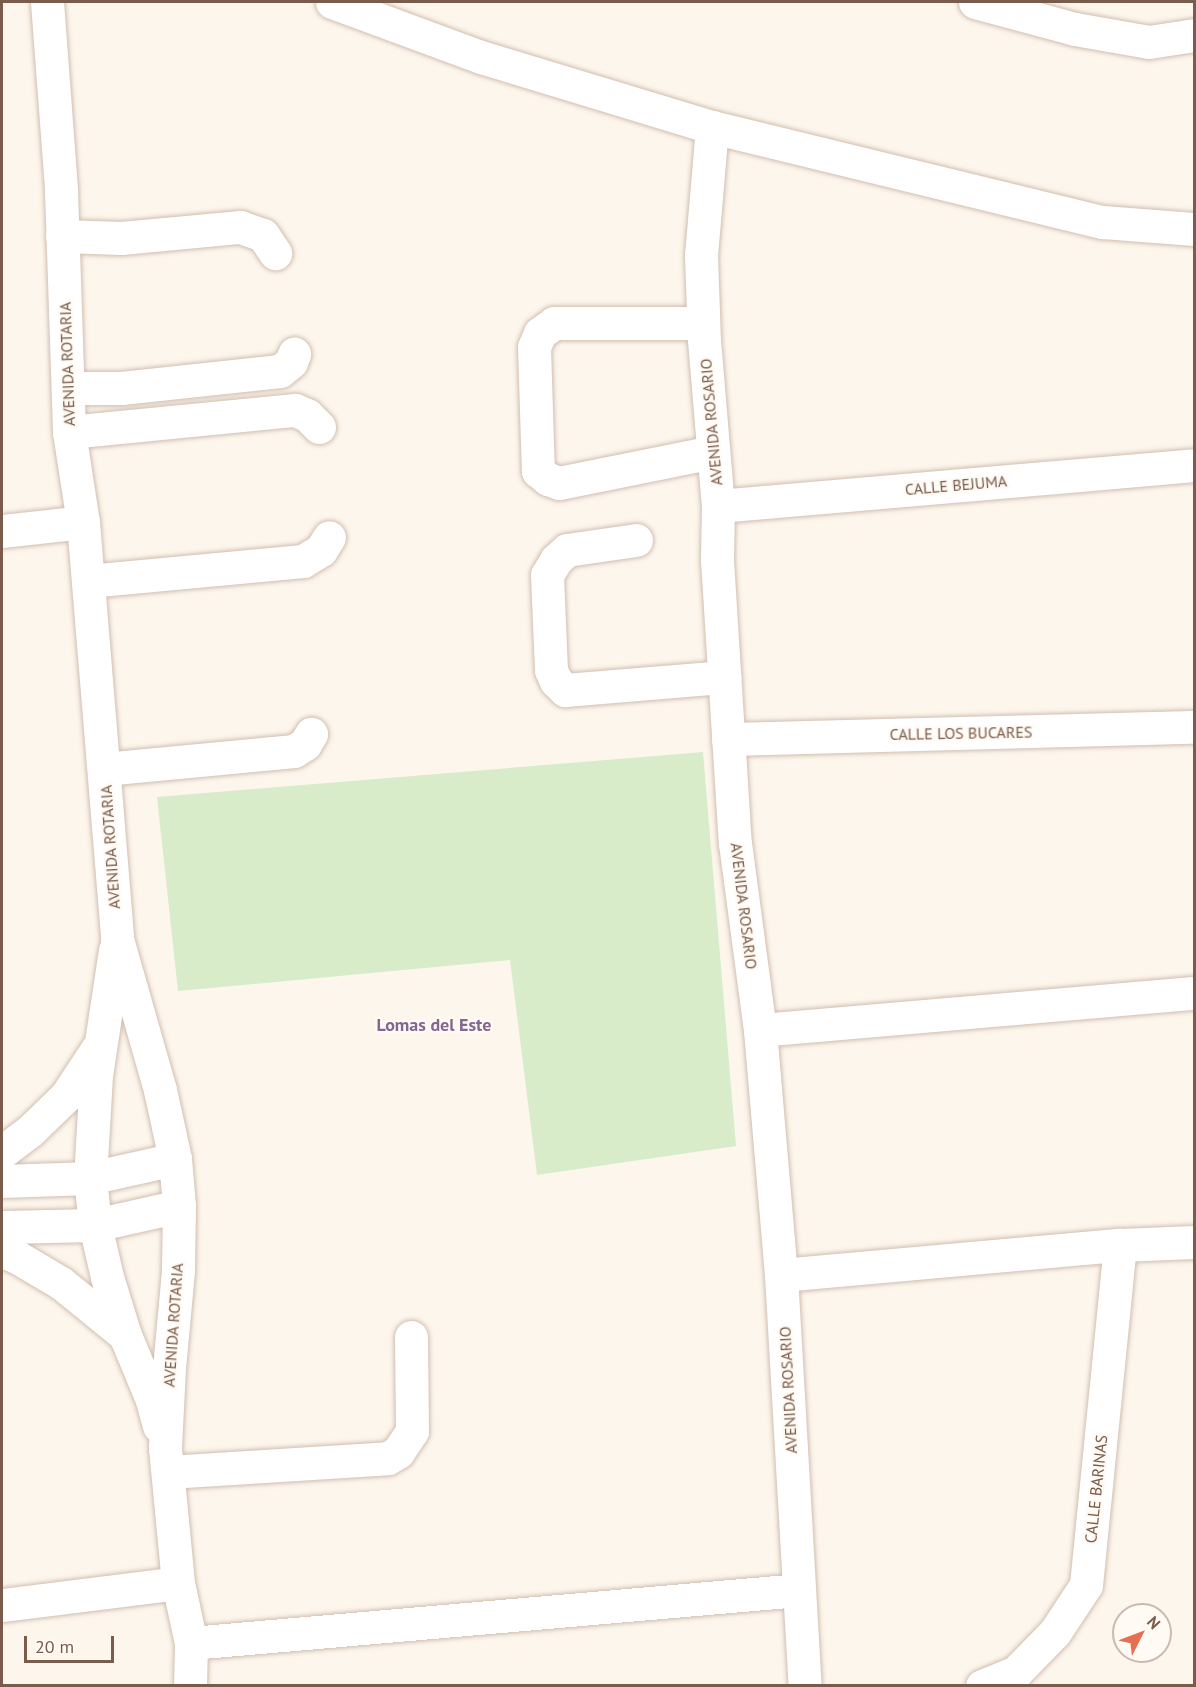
<!DOCTYPE html>
<style>
body{margin:0}
#map{position:relative;width:1196px;height:1687px;overflow:hidden;background:#fdf6ec;font-family:"PT Sans",sans-serif}
div>[style]{position:absolute}
.green>*{inset:0;background:#d8ecc9}
.roads{filter:drop-shadow(0 0 2px #d1beb0) drop-shadow(0 0 2px #d1beb0)}
.minor>*{height:33px;margin:-16.5px;padding:0 16.5px;transform-origin:16.5px;border-radius:16.5px;background:#fff}
span{translate:-50% -50%;white-space:nowrap;text-align:center;line-height:1.15;-webkit-text-stroke:4.5px #fffaf3;paint-order:stroke}
.street-label{font-size:16px;color:#7a5c4d}
.neighbourhood-label{font-size:18px;color:#846695;font-weight:700}
.frame{position:absolute;inset:0;border:3px solid #7a5c4d;pointer-events:none}
.north{position:absolute;left:1112px;top:1603px;width:60px;height:60px;box-sizing:border-box;background:#fffaf3;border:2px solid #cabbb1;border-radius:50%;rotate:48deg;font-size:16px;font-weight:700;line-height:24px;text-align:center;color:#7a5c4d}
.north::after{content:'';display:block;margin:auto;width:21px;height:27px;background:#e76f51;clip-path:polygon(50% 0,100% 100%,50% 72%,0 100%)}
.scale{position:absolute;left:24px;top:1636px;width:90px;height:27px;box-sizing:border-box;border:3px solid #7a5c4d;border-top:0;padding-left:8px;font-size:18px;line-height:21px;white-space:nowrap;color:#7a5c4d;-webkit-text-stroke:4px #fffaf3;paint-order:stroke}
</style>
<div id="map">
<div class="green">
<div style="clip-path:polygon(703px 752px,736px 1146px,537px 1175px,510px 960px,178px 991px,157px 797px)"></div>
</div>
<div class="roads">
<div class="minor">
<div style="left:47px;top:2px;width:189px;rotate:85.7deg"></div>
<div style="left:61px;top:190px;width:242px;rotate:88.1deg"></div>
<div style="left:69px;top:432px;width:91px;rotate:81.2deg"></div>
<div style="left:83px;top:522px;width:418px;rotate:85.3deg"></div>
<div style="left:117px;top:939px;width:157px;rotate:74.1deg"></div>
<div style="left:160px;top:1090px;width:71px;rotate:77.7deg"></div>
<div style="left:175px;top:1159px;width:47px;rotate:85.1deg"></div>
<div style="left:179px;top:1206px;width:65px;rotate:90.9deg"></div>
<div style="left:178px;top:1271px;width:97px;rotate:95.3deg"></div>
<div style="left:169px;top:1368px;width:80px;rotate:92.9deg"></div>
<div style="left:165px;top:1448px;width:136px;rotate:84.5deg"></div>
<div style="left:178px;top:1583px;width:61px;rotate:77.8deg"></div>
<div style="left:191px;top:1643px;width:43px;rotate:91.3deg"></div>
<div style="left:332px;top:2px;width:159px;rotate:20.3deg"></div>
<div style="left:481px;top:57px;width:241px;rotate:16.9deg"></div>
<div style="left:712px;top:127px;width:402px;rotate:13.7deg"></div>
<div style="left:1103px;top:222px;width:91px;rotate:4.4deg"></div>
<div style="left:975px;top:2px;width:104px;rotate:15.1deg"></div>
<div style="left:1075px;top:29px;width:75px;rotate:10deg"></div>
<div style="left:1149px;top:42px;width:46px;rotate:-8.8deg"></div>
<div style="left:712px;top:127px;width:128px;rotate:94.9deg"></div>
<div style="left:701px;top:255px;width:85px;rotate:88deg"></div>
<div style="left:704px;top:340px;width:167px;rotate:85.2deg"></div>
<div style="left:718px;top:506px;width:54px;rotate:91.1deg"></div>
<div style="left:717px;top:560px;width:284px;rotate:86.4deg"></div>
<div style="left:735px;top:843px;width:189px;rotate:82.4deg"></div>
<div style="left:760px;top:1030px;width:246px;rotate:85.1deg"></div>
<div style="left:781px;top:1275px;width:412px;rotate:86.7deg"></div>
<div style="left:62px;top:236px;width:59px;rotate:1.9deg"></div>
<div style="left:121px;top:238px;width:120px;rotate:-5.3deg"></div>
<div style="left:240px;top:227px;width:24px;rotate:19deg"></div>
<div style="left:263px;top:235px;width:22px;rotate:56deg"></div>
<div style="left:703px;top:323px;width:149px;rotate:180deg"></div>
<div style="left:554px;top:323px;width:17px;rotate:144deg"></div>
<div style="left:540px;top:333px;width:15px;rotate:113deg"></div>
<div style="left:534px;top:347px;width:124px;rotate:88.2deg"></div>
<div style="left:538px;top:471px;width:13px;rotate:39deg"></div>
<div style="left:548px;top:479px;width:12px;rotate:20deg"></div>
<div style="left:559px;top:483px;width:157px;rotate:-11.4deg"></div>
<div style="left:68px;top:388px;width:53px"></div>
<div style="left:121px;top:388px;width:160px;rotate:-6.1deg"></div>
<div style="left:280px;top:371px;width:14px;rotate:-39deg"></div>
<div style="left:291px;top:362px;width:9px;rotate:-69deg"></div>
<div style="left:69px;top:432px;width:227px;rotate:-5.6deg"></div>
<div style="left:295px;top:410px;width:13px;rotate:23deg"></div>
<div style="left:307px;top:415px;width:17px;rotate:45deg"></div>
<div style="left:718px;top:506px;width:478px;rotate:-4.9deg"></div>
<div style="left:2px;top:531px;width:81px;rotate:-6.3deg"></div>
<div style="left:636px;top:540px;width:70px;rotate:171.8deg"></div>
<div style="left:567px;top:550px;width:15px;rotate:138deg"></div>
<div style="left:556px;top:560px;width:17px;rotate:121deg"></div>
<div style="left:547px;top:575px;width:95px;rotate:87.6deg"></div>
<div style="left:551px;top:670px;width:12px;rotate:66deg"></div>
<div style="left:556px;top:681px;width:13px;rotate:45deg"></div>
<div style="left:565px;top:690px;width:160px;rotate:-4.7deg"></div>
<div style="left:88px;top:581px;width:216px;rotate:-5.3deg"></div>
<div style="left:303px;top:561px;width:21px;rotate:-31deg"></div>
<div style="left:321px;top:550px;width:15px;rotate:-58deg"></div>
<div style="left:728px;top:739px;width:466px;rotate:-1.5deg"></div>
<div style="left:104px;top:769px;width:191px;rotate:-5.4deg"></div>
<div style="left:294px;top:751px;width:13px;rotate:-32deg"></div>
<div style="left:305px;top:744px;width:12px;rotate:-59deg"></div>
<div style="left:115px;top:950px;width:126px;rotate:98.6deg"></div>
<div style="left:96px;top:1075px;width:103px;rotate:93.3deg"></div>
<div style="left:90px;top:1178px;width:47px;rotate:83.9deg"></div>
<div style="left:95px;top:1225px;width:53px;rotate:77deg"></div>
<div style="left:107px;top:1277px;width:61px;rotate:72.8deg"></div>
<div style="left:125px;top:1335px;width:70px;rotate:67.4deg"></div>
<div style="left:152px;top:1400px;width:27px;rotate:75deg"></div>
<div style="left:760px;top:1030px;width:436px;rotate:-4.9deg"></div>
<div style="left:2px;top:1152px;width:35px;rotate:-37deg"></div>
<div style="left:30px;top:1131px;width:50px;rotate:-44.2deg"></div>
<div style="left:66px;top:1096px;width:56px;rotate:-56.6deg"></div>
<div style="left:2px;top:1181px;width:88px;rotate:-2deg"></div>
<div style="left:90px;top:1178px;width:87px;rotate:-12.6deg"></div>
<div style="left:2px;top:1227px;width:93px;rotate:-1.2deg"></div>
<div style="left:95px;top:1225px;width:86px;rotate:-12.7deg"></div>
<div style="left:2px;top:1251px;width:16px;rotate:22deg"></div>
<div style="left:17px;top:1257px;width:51px;rotate:30.6deg"></div>
<div style="left:61px;top:1283px;width:82px;rotate:39.1deg"></div>
<div style="left:781px;top:1275px;width:340px;rotate:-5.1deg"></div>
<div style="left:1120px;top:1245px;width:74px;rotate:-2.3deg"></div>
<div style="left:168px;top:1472px;width:220px;rotate:-3.6deg"></div>
<div style="left:388px;top:1458px;width:12px;rotate:-31deg"></div>
<div style="left:398px;top:1452px;width:25px;rotate:-56deg"></div>
<div style="left:412px;top:1431px;width:94px;rotate:-90.6deg"></div>
<div style="left:2px;top:1605px;width:177px;rotate:-7.1deg"></div>
<div style="left:191px;top:1643px;width:610px;rotate:-4.98deg"></div>
<div style="left:982px;top:1686px;width:37px;rotate:-22deg"></div>
<div style="left:1016px;top:1672px;width:56px;rotate:-45.7deg"></div>
<div style="left:1055px;top:1632px;width:56px;rotate:-56.6deg"></div>
<div style="left:1086px;top:1585px;width:342px;rotate:-84.3deg"></div>
</div>
</div>
<div class="street-label">
<span style="left:67px;top:364px;rotate:-92deg">AVENIDA ROTARIA</span>
<span style="left:711px;top:422px;rotate:-95deg">AVENIDA ROSARIO</span>
<span style="left:956px;top:485px;rotate:-5deg">CALLE BEJUMA</span>
<span style="left:961px;top:733px;rotate:-1deg">CALLE LOS BUCARES</span>
<span style="left:110px;top:847px;rotate:-94deg">AVENIDA ROTARIA</span>
<span style="left:744px;top:906px;rotate:83deg">AVENIDA ROSARIO</span>
<span style="left:173px;top:1325px;rotate:-86deg">AVENIDA ROTARIA</span>
<span style="left:788px;top:1390px;rotate:-93deg">AVENIDA ROSARIO</span>
<span style="left:1096px;top:1489px;rotate:-84deg">CALLE BARINAS</span>
</div>
<div class="neighbourhood-label">
<span style="left:434px;top:1025px">Lomas del Este</span>
</div>
<div class="frame"></div>
<div class="north">N</div>
<div class="scale">20 m</div>
</div>
